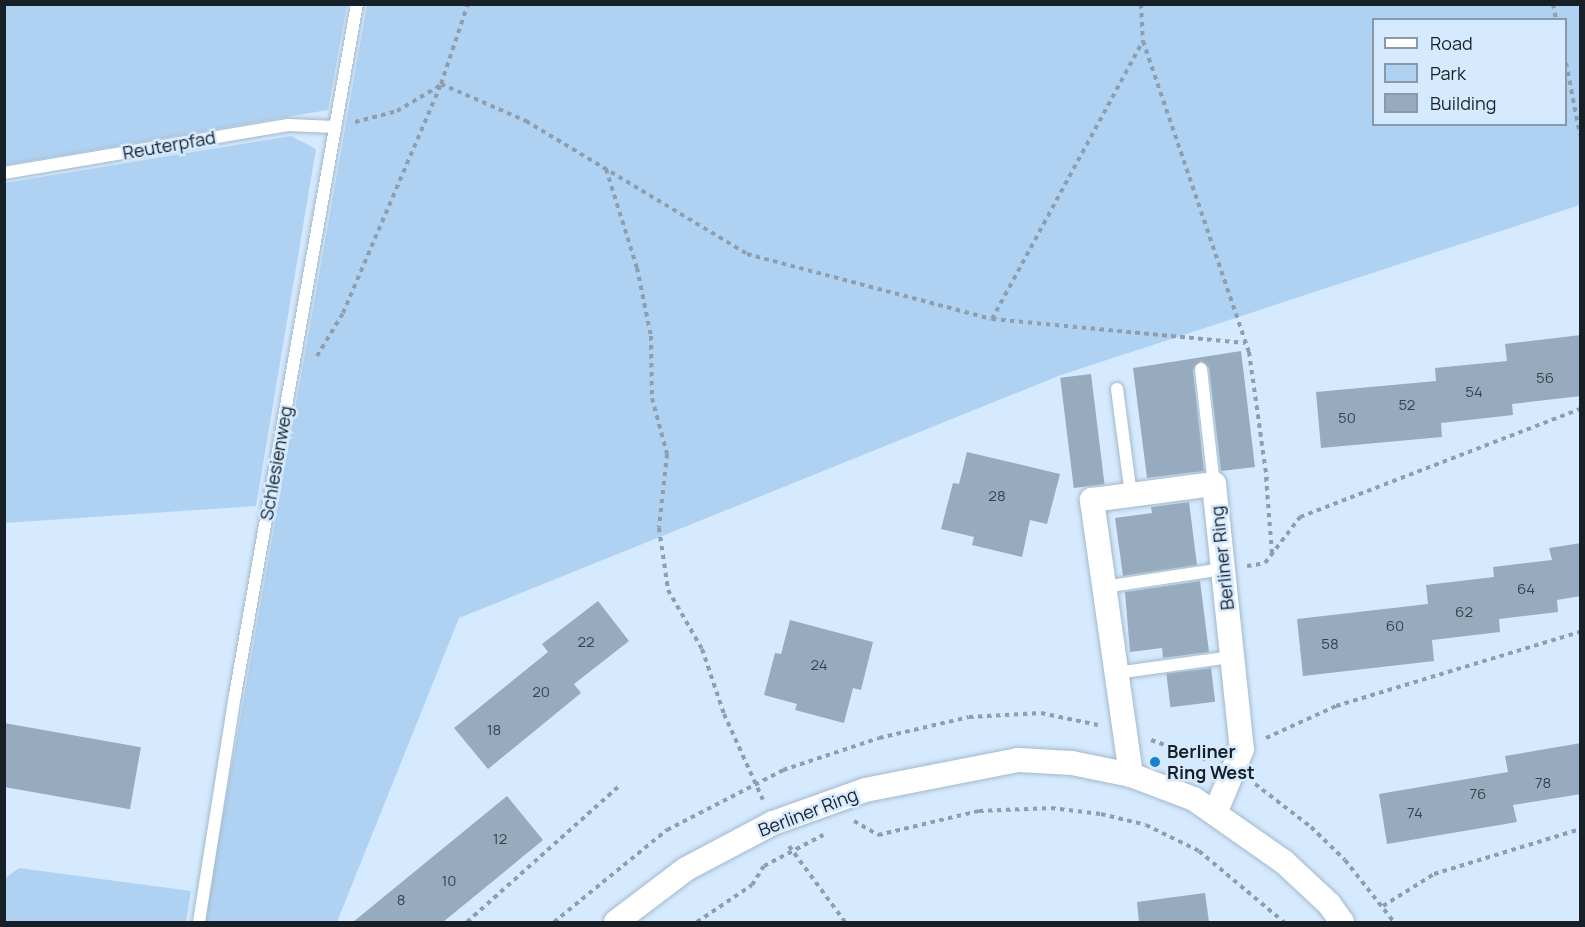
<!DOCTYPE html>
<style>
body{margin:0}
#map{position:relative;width:1585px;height:927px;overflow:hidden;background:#d5eaff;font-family:Manrope,sans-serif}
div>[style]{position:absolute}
.green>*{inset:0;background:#b0d2f2}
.building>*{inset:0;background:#96abbe;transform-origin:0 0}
.path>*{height:4px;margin-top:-2px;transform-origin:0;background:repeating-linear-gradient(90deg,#8e9eae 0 4.5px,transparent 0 9px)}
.roads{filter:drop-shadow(0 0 2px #a3b8cb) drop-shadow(0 0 2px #a3b8cb)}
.lane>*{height:12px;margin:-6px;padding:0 6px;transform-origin:6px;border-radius:6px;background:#fff}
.street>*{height:24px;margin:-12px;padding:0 12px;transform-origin:12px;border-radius:12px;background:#fff}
.dots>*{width:16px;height:16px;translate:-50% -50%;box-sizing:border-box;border:3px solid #d5eaff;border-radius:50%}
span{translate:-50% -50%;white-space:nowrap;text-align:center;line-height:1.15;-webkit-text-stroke:5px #d5eaff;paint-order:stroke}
.number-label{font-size:15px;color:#38434d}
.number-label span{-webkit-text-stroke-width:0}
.street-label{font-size:18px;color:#182027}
.poi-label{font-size:18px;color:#182027;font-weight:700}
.left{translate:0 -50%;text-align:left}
.frame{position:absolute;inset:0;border:6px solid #182027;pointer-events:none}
.legend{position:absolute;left:1372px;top:18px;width:195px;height:108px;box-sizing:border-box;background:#d5eaff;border:2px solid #8999a9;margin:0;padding:8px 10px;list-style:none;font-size:18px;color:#182027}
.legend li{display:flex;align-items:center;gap:12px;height:30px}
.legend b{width:30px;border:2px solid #8999a9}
</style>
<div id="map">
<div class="green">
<div style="clip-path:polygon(5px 4px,347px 4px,347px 5px,328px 110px,5px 165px)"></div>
<div style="clip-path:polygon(evenodd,367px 5px,1580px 5px,1580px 205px,1061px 375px,459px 618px,337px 922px,204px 922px,367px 5px,1374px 20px,1566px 20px,1566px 124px,1374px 124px,1374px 20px)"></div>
<div style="clip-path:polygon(291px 136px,316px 149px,256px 506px,5px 523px,5px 183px)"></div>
<div style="clip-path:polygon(19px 868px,191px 891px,186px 922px,5px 922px,5px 878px)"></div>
</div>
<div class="building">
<div style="clip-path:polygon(1581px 335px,1581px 396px,1512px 404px,1513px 415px,1441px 423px,1442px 437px,1321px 448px,1316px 392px,1436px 381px,1435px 368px,1507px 361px,1505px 344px)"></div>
<div style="clip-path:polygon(1241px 351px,1255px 467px,1221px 471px,1209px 368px,1201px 361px,1193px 370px,1204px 471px,1147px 478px,1133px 368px)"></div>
<div style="left:1091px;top:374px;width:111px;height:31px;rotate:83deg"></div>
<div style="clip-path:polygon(967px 452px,1060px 474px,1047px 524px,1030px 520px,1022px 557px,972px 545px,974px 537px,941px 529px,953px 483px,959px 484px)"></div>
<div style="clip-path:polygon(1189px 502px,1197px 565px,1123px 576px,1115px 518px,1152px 513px,1151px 507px)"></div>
<div style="clip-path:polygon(1581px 543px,1581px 596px,1557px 600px,1558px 612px,1499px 619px,1500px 632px,1432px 640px,1434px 661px,1303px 676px,1297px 619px,1428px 604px,1426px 585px,1494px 577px,1493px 567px,1552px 560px,1549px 548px)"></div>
<div style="clip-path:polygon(1200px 581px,1209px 652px,1163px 658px,1162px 648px,1130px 652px,1125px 592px)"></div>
<div style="clip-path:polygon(598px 601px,629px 641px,574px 684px,581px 693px,488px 769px,454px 728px,548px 652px,542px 644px)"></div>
<div style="clip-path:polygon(790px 620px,873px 642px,861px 690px,853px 688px,844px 723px,795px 710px,797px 704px,764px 695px,775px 653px,781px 654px)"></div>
<div style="left:1211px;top:668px;width:34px;height:45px;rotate:83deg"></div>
<div style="left:4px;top:723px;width:139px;height:63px;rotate:10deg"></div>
<div style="clip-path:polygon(1581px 743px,1581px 794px,1513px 805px,1517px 822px,1387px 844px,1379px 794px,1508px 772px,1505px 756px)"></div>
<div style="clip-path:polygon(507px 796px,543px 840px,492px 882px,443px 922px,353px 922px)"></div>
<div style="clip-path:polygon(1205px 893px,1209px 922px,1139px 922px,1137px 902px)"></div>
</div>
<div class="path">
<div style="left:1141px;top:4px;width:37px;rotate:87deg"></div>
<div style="left:1143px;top:41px;width:329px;rotate:71.2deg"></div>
<div style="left:1249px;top:352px;width:129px;rotate:82deg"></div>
<div style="left:1553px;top:4px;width:16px;rotate:79deg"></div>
<div style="left:1566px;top:63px;width:73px;rotate:79deg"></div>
<div style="left:441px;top:84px;width:93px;rotate:23.5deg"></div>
<div style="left:526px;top:121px;width:258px;rotate:31deg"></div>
<div style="left:747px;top:254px;width:253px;rotate:14.9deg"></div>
<div style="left:992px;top:319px;width:316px;rotate:-61.5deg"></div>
<div style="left:355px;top:122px;width:43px;rotate:-14.7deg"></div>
<div style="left:397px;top:111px;width:51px;rotate:-30.6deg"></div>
<div style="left:606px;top:169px;width:104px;rotate:72.6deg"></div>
<div style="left:637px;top:268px;width:69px;rotate:78.4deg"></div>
<div style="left:651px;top:336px;width:62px;rotate:89.1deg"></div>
<div style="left:652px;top:398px;width:58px;rotate:75deg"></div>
<div style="left:667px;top:454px;width:74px;rotate:96.2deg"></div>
<div style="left:659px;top:528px;width:63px;rotate:81.7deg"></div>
<div style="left:668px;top:590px;width:68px;rotate:60deg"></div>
<div style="left:702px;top:649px;width:69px;rotate:71.3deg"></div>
<div style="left:724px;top:714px;width:94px;rotate:65.6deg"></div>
<div style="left:992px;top:319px;width:254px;rotate:5.4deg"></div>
<div style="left:317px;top:356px;width:50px;rotate:-58.8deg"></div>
<div style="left:343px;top:313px;width:249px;rotate:-66.8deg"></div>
<div style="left:441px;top:84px;width:84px;rotate:-71.4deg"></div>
<div style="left:1266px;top:477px;width:77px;rotate:85.5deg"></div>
<div style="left:1247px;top:566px;width:18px;rotate:-9deg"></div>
<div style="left:1265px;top:563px;width:58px;rotate:-52.7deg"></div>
<div style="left:1300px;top:517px;width:300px;rotate:-21.1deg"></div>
<div style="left:1266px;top:738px;width:77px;rotate:-24.6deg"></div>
<div style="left:1336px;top:706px;width:255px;rotate:-16.9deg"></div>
<div style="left:1151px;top:740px;width:62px;rotate:19.9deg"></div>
<div style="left:1255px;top:784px;width:71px;rotate:37.5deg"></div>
<div style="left:1311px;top:827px;width:47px;rotate:44.1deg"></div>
<div style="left:1345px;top:860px;width:79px;rotate:51.7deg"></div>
<div style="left:854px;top:821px;width:28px;rotate:30deg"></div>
<div style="left:878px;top:835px;width:104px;rotate:-13.4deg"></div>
<div style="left:979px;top:811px;width:72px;rotate:-2.4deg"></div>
<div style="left:1051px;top:808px;width:50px;rotate:6.8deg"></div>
<div style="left:1101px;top:814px;width:46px;rotate:13.7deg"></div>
<div style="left:1146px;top:825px;width:59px;rotate:26.1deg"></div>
<div style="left:1199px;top:851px;width:111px;rotate:39.9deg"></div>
<div style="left:789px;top:846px;width:94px;rotate:53.6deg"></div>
<div style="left:1383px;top:906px;width:60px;rotate:-32.1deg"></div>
<div style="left:1434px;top:874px;width:153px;rotate:-17.1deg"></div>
<div style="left:467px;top:922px;width:204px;rotate:-41.8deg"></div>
<div style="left:554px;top:922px;width:146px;rotate:-39.2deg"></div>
<div style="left:667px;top:830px;width:131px;rotate:-27.3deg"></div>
<div style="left:783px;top:770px;width:101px;rotate:-18.4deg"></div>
<div style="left:879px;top:738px;width:92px;rotate:-13.1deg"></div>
<div style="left:969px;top:717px;width:72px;rotate:-3.2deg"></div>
<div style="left:1041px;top:713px;width:58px;rotate:11.9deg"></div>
<div style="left:697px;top:922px;width:66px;rotate:-33.9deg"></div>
<div style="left:752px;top:885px;width:22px;rotate:-58deg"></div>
<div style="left:764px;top:866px;width:67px;rotate:-27.7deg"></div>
</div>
<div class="roads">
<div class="lane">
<div style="left:4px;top:173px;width:288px;rotate:-9.6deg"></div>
<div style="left:288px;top:125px;width:47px;rotate:2.4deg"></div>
<div style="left:1201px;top:369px;width:116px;rotate:83.6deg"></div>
<div style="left:1117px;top:389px;width:107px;rotate:82.5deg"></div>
<div style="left:1104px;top:587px;width:120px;rotate:-8.6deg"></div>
<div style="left:1116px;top:673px;width:117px;rotate:-7.9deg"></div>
<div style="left:199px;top:922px;width:230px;rotate:-81deg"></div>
<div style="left:235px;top:695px;width:702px;rotate:-79.99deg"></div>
</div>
<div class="street">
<div style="left:1131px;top:775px;width:278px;rotate:-98.1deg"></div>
<div style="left:1092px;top:500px;width:123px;rotate:-7.5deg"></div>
<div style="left:1214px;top:484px;width:266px;rotate:84deg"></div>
<div style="left:1242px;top:749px;width:67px;rotate:112.8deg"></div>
<div style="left:616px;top:922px;width:88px;rotate:-37.1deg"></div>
<div style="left:686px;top:869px;width:98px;rotate:-27.9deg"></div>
<div style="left:773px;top:823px;width:98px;rotate:-19.7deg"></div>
<div style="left:865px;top:790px;width:156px;rotate:-11.1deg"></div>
<div style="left:1018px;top:760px;width:54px;rotate:3.2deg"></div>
<div style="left:1072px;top:763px;width:60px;rotate:11.5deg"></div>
<div style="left:1131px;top:775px;width:67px;rotate:20.9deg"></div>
<div style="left:1194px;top:799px;width:110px;rotate:35deg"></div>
<div style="left:1284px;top:862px;width:62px;rotate:43deg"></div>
<div style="left:1329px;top:904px;width:22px;rotate:54deg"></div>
</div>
</div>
<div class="dots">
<div style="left:1155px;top:762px;background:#1882cc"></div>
</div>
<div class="number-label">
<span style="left:1545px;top:378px">56</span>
<span style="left:1474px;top:392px">54</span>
<span style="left:1407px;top:405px">52</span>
<span style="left:1347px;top:418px">50</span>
<span style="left:997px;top:496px">28</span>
<span style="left:1526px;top:589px">64</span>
<span style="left:1464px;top:612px">62</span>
<span style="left:1395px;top:626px">60</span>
<span style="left:586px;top:642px">22</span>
<span style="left:1330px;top:644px">58</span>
<span style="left:819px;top:665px">24</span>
<span style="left:541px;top:692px">20</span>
<span style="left:494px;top:730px">18</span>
<span style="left:1543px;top:783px">78</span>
<span style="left:1478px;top:794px">76</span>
<span style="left:1415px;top:813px">74</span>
<span style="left:500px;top:839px">12</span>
<span style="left:449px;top:881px">10</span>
<span style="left:401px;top:900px">8</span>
</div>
<div class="street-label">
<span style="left:169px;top:145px;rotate:-10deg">Reuterpfad</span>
<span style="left:276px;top:463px;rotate:-80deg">Schlesienweg</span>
<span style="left:1222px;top:558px;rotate:-96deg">Berliner Ring</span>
<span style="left:808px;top:812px;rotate:-21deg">Berliner Ring</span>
</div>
<div class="poi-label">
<span class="left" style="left:1167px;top:762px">Berliner<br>Ring West</span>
</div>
<div class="frame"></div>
<ul class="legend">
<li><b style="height:8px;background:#fff"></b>Road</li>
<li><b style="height:16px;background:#b0d2f2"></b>Park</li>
<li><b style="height:16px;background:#96abbe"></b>Building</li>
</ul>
</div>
